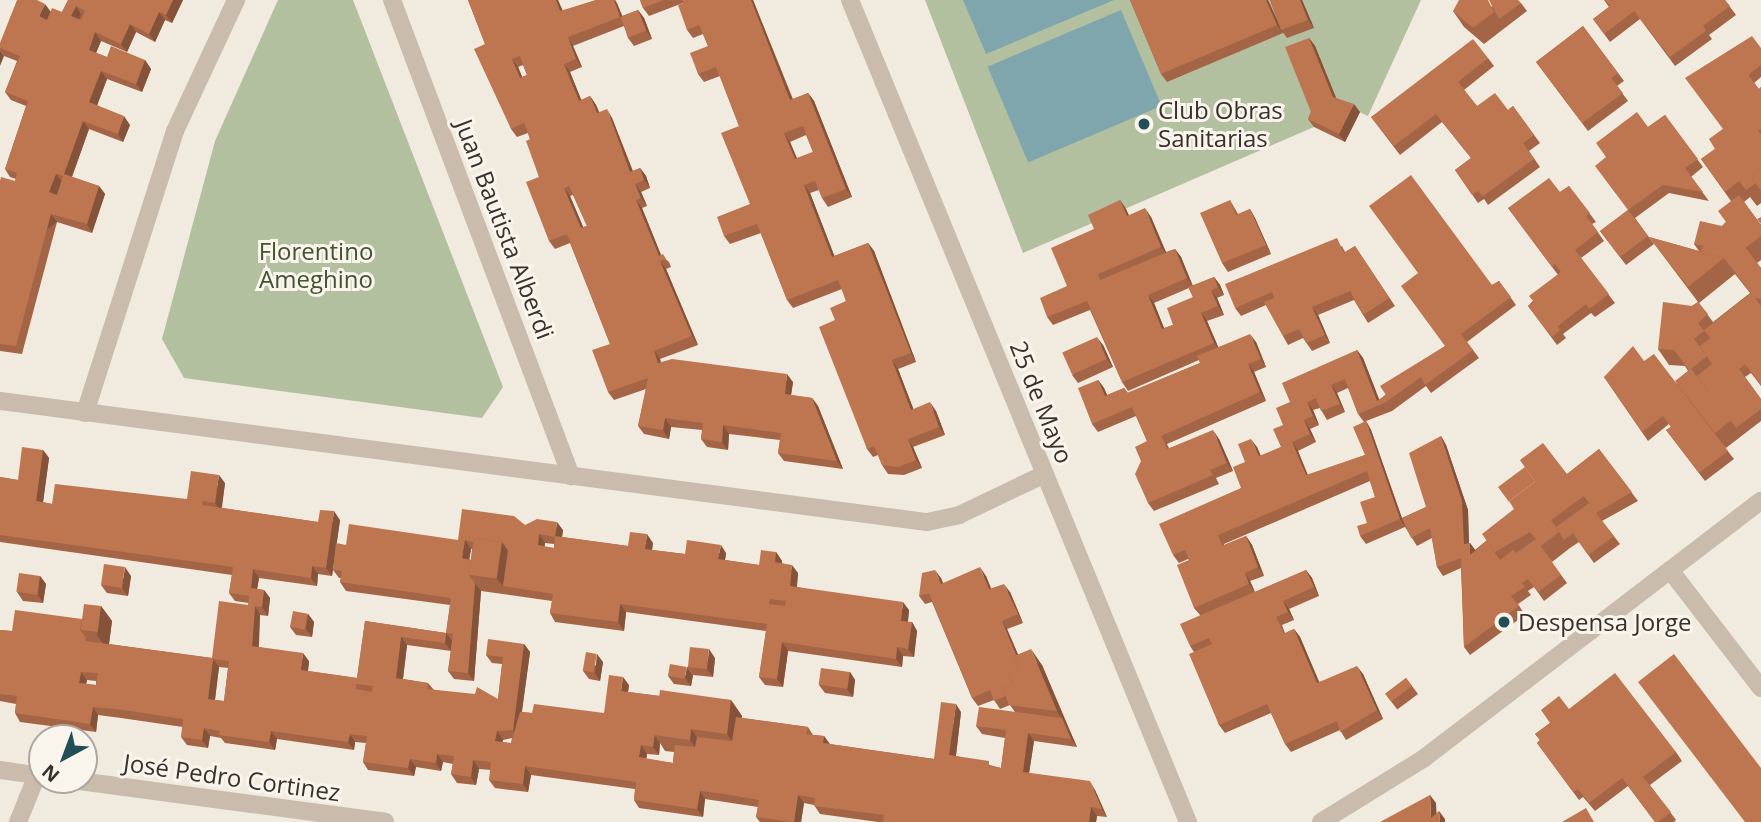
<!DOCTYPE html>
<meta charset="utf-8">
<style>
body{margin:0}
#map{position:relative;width:1761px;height:822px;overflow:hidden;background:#f1ebdf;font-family:"Open Sans",sans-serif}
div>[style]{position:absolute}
.green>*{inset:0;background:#b2c0a0}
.water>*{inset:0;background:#80a6ad;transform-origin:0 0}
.minor>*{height:18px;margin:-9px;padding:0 9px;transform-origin:9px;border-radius:9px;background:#c9bcac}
.tertiary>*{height:18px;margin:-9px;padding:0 9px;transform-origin:9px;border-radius:9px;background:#c9bcac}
.wall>*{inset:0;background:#a36546;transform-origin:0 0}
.shaded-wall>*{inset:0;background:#855339;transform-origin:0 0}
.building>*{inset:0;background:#be7651;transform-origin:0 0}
.dots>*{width:19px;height:19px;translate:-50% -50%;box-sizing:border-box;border:4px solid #f9f4ec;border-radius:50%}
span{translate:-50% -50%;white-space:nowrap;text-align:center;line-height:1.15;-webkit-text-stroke:6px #f9f4ec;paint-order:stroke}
.poi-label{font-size:24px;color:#38302a}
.left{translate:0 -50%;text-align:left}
.street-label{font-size:24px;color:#38302a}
.park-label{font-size:24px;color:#435430}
.north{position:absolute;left:28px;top:724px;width:70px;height:70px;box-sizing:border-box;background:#f9f4ec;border:2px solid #aca69e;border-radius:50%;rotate:221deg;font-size:19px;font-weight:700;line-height:28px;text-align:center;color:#38302a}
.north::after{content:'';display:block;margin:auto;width:24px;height:32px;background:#224e57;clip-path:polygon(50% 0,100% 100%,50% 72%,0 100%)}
</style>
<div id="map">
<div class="green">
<div style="clip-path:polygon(278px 0,353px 0,503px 387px,482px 418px,184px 378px,162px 339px,215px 141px)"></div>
<div style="clip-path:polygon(925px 0,1421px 0,1368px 116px,1342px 104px,1319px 114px,1314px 127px,1023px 253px)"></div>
</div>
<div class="water">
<div style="clip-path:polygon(963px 0,1114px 0,986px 54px)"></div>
<div style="left:1121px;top:10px;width:104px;height:145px;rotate:67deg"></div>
</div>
<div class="minor">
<div style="left:392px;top:0;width:509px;rotate:69.39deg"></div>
<div style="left:0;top:401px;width:935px;rotate:7.44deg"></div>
<div style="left:927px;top:522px;width:33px;rotate:-12deg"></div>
<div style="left:959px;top:515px;width:95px;rotate:-25.5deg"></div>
<div style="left:85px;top:413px;width:296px;rotate:-72.3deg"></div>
<div style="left:175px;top:131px;width:145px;rotate:-65deg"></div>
<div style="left:1670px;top:570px;width:149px;rotate:52.4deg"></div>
<div style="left:0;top:770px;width:42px;rotate:8.1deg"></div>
<div style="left:72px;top:780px;width:316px;rotate:7.6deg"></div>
<div style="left:18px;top:822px;width:51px;rotate:-68deg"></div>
<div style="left:1321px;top:822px;width:120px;rotate:-31.7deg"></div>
<div style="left:1423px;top:759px;width:425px;rotate:-37.4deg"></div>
</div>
<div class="tertiary">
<div style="left:850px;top:0;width:889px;rotate:67.65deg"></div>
</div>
<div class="wall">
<div style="clip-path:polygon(68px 0,183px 0,172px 23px,165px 20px,155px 42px,136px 32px,127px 52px,101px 41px,96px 53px,107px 57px,145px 60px,151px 69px,142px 92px,107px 79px,97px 105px,130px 125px,123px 142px,89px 129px,72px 177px,99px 186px,105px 194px,92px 233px,57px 222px,22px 354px,0 351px,0 181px,15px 181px,16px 179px,10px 177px,5px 169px,26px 106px,11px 100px,5px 92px,17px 61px,4px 56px,0 50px,0 43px,51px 12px,62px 12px)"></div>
<div style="clip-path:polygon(evenodd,468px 0,558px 0,563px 11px,596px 0,615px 0,622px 16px,638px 10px,644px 18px,652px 39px,634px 46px,628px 38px,624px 26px,573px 46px,582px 67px,570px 72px,581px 100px,590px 96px,596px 105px,599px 112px,612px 118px,633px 171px,640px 168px,646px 176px,650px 188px,641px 192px,647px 206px,642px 208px,661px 255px,669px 262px,671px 267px,666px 269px,698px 345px,660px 359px,661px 363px,793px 382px,791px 395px,812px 398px,818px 406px,843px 469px,784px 461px,778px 453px,780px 440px,729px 434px,728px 450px,707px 447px,701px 439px,702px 430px,671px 427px,669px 439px,644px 434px,638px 426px,646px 389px,614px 400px,608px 392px,610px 344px,570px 243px,555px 249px,549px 241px,539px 177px,530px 139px,528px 133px,517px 137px,511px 129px,485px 44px,468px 0,523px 65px,527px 75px,522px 77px,518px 67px,523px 65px,468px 0,573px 195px,587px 226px,583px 227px,570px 196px,573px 195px)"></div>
<div style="clip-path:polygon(evenodd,640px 0,753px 0,793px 99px,808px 93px,814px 101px,852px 197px,828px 207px,822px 198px,819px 190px,810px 193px,834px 256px,868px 243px,874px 251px,916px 362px,898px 369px,913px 409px,936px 411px,945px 435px,913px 447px,922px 468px,904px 475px,888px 474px,882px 465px,878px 455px,873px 457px,867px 449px,835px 320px,846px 301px,842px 289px,793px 308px,787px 300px,761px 233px,730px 244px,724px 236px,750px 204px,739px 126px,720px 76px,704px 82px,698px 74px,708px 46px,703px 34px,693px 38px,687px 30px,683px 3px,649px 16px,643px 8px,640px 0,806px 135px,813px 152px,797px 158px,790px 142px,806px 135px)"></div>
<div style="clip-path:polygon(1130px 0,1268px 0,1283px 33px,1167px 82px,1161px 74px)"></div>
<div style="clip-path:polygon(1270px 0,1302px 0,1314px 28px,1287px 38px,1281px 30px)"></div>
<div style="clip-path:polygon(1604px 0,1725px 0,1736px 15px,1709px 35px,1712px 39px,1675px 66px,1640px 19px,1610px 42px,1593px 19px,1609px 7px)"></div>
<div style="clip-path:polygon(1521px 3px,1527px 11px,1484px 44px,1464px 27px,1453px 11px)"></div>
<div style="clip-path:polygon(1583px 26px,1624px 81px,1617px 86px,1628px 101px,1588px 131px,1536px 62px)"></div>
<div style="clip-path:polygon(1309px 38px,1315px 46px,1336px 98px,1360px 112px,1345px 142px,1314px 127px,1308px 119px,1311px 112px)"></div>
<div style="clip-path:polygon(evenodd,1761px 48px,1761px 77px,1754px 83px,1759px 89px,1761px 87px,1761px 203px,1757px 206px,1750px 197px,1744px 202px,1761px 225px,1761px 260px,1757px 263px,1761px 268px,1761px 386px,1751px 373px,1745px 377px,1761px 399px,1761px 421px,1726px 448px,1723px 445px,1734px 459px,1705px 481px,1666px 430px,1671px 427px,1669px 424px,1648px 441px,1604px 377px,1644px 361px,1677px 384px,1688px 371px,1685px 366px,1669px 365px,1658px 349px,1692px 306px,1698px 302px,1649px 237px,1699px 251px,1694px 244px,1722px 226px,1726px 222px,1731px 201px,1701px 159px,1715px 149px,1723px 129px,1761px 48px,1735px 274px,1750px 293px,1713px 322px,1699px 303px,1735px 274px)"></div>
<div style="clip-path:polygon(1488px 58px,1494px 66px,1464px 90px,1477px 106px,1508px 110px,1513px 106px,1540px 143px,1529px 151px,1540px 167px,1488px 205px,1484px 199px,1478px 203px,1455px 170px,1471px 158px,1442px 122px,1400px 155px,1371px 117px)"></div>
<div style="clip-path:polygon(1665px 115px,1703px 167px,1691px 177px,1709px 201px,1669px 193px,1635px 218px,1654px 244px,1626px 265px,1600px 231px,1628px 210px,1648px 127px)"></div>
<div style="clip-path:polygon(1569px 186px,1596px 222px,1592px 224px,1604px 241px,1581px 258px,1615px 303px,1595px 317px,1591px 313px,1563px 334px,1566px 338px,1557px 345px,1528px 306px,1558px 275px,1508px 208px,1560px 192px)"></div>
<div style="clip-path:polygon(evenodd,1120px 200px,1126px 209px,1129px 215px,1151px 217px,1166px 252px,1175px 249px,1181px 257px,1193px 286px,1214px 277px,1220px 285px,1224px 295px,1217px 298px,1224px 315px,1207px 321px,1218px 347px,1256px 342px,1266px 367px,1254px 372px,1266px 401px,1167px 444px,1169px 448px,1219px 439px,1233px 471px,1216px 478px,1219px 484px,1154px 511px,1148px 503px,1141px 461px,1147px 441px,1136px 416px,1098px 432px,1092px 424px,1098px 380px,1104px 388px,1107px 395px,1124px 388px,1128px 393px,1200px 363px,1199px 360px,1128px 391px,1122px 382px,1090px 310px,1053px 325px,1047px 317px,1067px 286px,1094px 229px,1120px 200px,1189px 288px,1193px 297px,1173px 325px,1164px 328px,1154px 303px,1189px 288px)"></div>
<div style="clip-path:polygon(1230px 200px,1238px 214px,1250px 209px,1255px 218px,1271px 254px,1228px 272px,1222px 263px)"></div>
<div style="clip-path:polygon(1342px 246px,1345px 252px,1355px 246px,1395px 306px,1368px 323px,1354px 300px,1318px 315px,1330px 343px,1312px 351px,1303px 338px,1288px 345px,1283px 336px,1266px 305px,1241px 316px,1235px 308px)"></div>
<div style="clip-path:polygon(evenodd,1499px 281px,1516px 305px,1467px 342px,1479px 358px,1431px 393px,1426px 386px,1392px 411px,1366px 421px,1371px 430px,1402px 518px,1426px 507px,1441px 436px,1446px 445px,1468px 510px,1469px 543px,1470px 543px,1475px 550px,1567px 474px,1599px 449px,1638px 501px,1602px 521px,1620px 544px,1594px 563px,1579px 542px,1570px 548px,1569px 547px,1570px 548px,1552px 562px,1545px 553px,1567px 583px,1544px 601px,1534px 587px,1528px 591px,1531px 595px,1518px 604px,1525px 615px,1470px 655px,1464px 647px,1461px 568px,1443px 576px,1437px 567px,1432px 538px,1417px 546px,1405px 527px,1366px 544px,1360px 536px,1367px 523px,1375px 497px,1370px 481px,1224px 544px,1224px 545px,1246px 536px,1252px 545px,1264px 576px,1250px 581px,1255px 592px,1306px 570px,1312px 578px,1319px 596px,1289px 609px,1294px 620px,1282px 625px,1285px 633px,1294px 629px,1300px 637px,1319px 682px,1363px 674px,1383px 719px,1346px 740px,1340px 730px,1291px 752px,1285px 744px,1271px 713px,1225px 733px,1219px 725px,1194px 652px,1190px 646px,1200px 615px,1194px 608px,1189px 560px,1188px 559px,1179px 563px,1173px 555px,1241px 488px,1245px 462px,1257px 447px,1261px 456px,1281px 447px,1283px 425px,1290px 402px,1357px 350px,1363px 358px,1379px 400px,1445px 346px,1492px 285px,1499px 281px,1348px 388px,1358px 414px,1364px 422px,1365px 455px,1308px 475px,1298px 451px,1316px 442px,1310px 429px,1319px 425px,1313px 410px,1320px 408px,1327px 420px,1345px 412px,1337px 393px,1348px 388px)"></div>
<div style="clip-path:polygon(1103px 345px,1113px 367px,1078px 383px,1072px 375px)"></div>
<div style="clip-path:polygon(evenodd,43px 450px,49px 458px,43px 502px,52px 504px,187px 499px,225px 483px,222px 508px,318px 522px,340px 520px,332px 576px,318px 574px,317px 586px,259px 578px,257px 589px,264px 590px,270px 598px,268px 616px,260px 615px,259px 647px,309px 661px,308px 671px,357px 678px,365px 621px,446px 633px,450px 605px,346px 591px,340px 582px,341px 578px,339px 578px,333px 570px,346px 545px,458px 540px,525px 525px,563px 530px,562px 537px,628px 546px,653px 543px,652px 550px,685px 554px,726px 553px,725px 560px,759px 565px,776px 552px,782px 561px,782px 563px,798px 573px,797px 587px,909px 610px,908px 622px,912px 622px,917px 631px,914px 657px,903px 656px,902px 667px,788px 651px,783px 687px,765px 685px,759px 677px,766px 631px,626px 612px,624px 631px,555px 622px,550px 613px,552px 601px,481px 591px,474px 681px,454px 679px,448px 671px,451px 651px,407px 645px,403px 679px,428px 683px,434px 690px,498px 699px,502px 664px,492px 663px,486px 655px,524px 644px,530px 652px,522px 712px,532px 713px,604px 713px,629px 685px,628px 692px,660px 696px,731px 700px,742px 716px,742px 718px,808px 727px,813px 735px,824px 736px,829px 744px,934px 759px,961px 712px,956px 756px,1001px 768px,1005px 738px,982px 734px,976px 726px,1015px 712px,1010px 705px,1000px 709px,994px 700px,978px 706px,972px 698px,932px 602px,925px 604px,919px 596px,941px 578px,943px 583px,986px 576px,991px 589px,1010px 592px,1023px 623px,1007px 629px,1018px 655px,1042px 665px,1077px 747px,1034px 741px,1029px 773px,1095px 790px,1107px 817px,1097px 816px,1096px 822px,878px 822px,820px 814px,814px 805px,804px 803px,801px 822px,760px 822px,756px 817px,758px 807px,705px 799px,703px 817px,639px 808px,634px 800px,635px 789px,531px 775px,528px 792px,511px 790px,495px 788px,489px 780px,491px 770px,479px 769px,476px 785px,457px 783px,451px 774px,453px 764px,443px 762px,441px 771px,416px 767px,414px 776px,368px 770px,363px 762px,366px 743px,355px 742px,354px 750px,277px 739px,275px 750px,225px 743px,221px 738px,210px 736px,208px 748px,187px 745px,181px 737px,183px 727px,121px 718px,98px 715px,96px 732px,20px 722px,15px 713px,16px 704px,0 701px,0 630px,12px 631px,82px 619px,101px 606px,112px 621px,109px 644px,212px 658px,248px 605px,249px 603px,235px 601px,229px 593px,232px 575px,0 542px,0 477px,18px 480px,43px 450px,545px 543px,554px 544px,554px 548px,544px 547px,545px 543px,43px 450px,471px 549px,472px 549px,471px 560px,469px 559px,471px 549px,43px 450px,219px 667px,228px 668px,224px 701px,215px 700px,219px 667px,43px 450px,87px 680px,96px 681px,96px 685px,86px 684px,87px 680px,43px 450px,512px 738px,511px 743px,502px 742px,503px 740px,512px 738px,43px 450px,660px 743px,665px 751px,674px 752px,673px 763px,646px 759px,647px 754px,659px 755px,660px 743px)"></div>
<div style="clip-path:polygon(40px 576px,46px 584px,43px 603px,23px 601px,17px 592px)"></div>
<div style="clip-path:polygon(131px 576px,128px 596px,107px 593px,101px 585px)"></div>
<div style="clip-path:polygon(308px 614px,314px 622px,312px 637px,296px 635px,290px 627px)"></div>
<div style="clip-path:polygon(715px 658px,713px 677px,693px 675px,687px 667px)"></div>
<div style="clip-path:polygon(603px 662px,600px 681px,589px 679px,583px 671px)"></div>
<div style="clip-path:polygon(850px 672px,855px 680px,853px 697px,825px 693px,819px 685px)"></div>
<div style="clip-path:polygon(693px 675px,691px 686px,674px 684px,668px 676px)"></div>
<div style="left:1406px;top:678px;width:20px;height:26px;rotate:53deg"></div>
<div style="clip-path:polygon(1569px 709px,1676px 752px,1682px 761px,1650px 785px,1676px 820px,1674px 822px,1655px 822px,1628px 786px,1595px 811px,1583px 797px,1579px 800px,1537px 743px,1540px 740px,1535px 734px)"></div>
</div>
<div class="shaded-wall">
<div style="clip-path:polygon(173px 0,183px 0,172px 23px,166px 15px)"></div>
<div style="clip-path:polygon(556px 0,558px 0,566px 20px,560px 11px)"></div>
<div style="clip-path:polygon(614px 0,615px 0,617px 3px,626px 25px,620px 17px)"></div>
<div style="clip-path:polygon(751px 0,753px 0,796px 109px,790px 100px)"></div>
<div style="clip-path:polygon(1266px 0,1268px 0,1283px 33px,1277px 25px)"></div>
<div style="clip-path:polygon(1300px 0,1302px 0,1314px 28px,1308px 20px)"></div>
<div style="clip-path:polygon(45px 4px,51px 12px,45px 24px,39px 16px)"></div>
<div style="clip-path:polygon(76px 6px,81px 14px,77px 24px,71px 16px)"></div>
<div style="clip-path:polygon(638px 10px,644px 18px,652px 39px,646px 30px)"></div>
<div style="clip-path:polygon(159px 12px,165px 20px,155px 42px,149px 34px)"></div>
<div style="clip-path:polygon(130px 24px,136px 32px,127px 52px,121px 44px)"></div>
<div style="clip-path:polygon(95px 32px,101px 41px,94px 58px,89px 50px)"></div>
<div style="clip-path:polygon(568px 37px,573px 46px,582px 67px,576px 59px)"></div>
<div style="clip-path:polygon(1309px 38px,1315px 46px,1339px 105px,1333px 97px)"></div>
<div style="clip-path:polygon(0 50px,4px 56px,0 66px)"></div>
<div style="clip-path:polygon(512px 59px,518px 67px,526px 86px,520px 78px)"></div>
<div style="clip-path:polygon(145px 60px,151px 69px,142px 92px,136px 84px)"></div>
<div style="clip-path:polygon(564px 64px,570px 72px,585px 109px,579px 101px)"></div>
<div style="clip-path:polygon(101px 71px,107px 79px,95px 111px,89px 102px)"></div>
<div style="clip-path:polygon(808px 93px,814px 101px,852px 197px,846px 189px)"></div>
<div style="clip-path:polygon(590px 96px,596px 105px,603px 121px,597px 113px)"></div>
<div style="clip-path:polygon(1354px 104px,1360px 112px,1345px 142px,1339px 134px)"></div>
<div style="clip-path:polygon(607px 109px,612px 118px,636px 180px,630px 172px)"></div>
<div style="clip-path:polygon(124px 116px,130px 125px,123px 142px,118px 134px)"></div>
<div style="clip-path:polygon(83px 121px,89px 129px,70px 182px,64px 174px)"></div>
<div style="clip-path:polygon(784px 133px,790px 142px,800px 167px,795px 159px)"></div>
<div style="clip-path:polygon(640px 168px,646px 176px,650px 188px,644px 180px)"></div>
<div style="clip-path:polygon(56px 174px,62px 182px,55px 201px,49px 192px)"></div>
<div style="clip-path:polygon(635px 184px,641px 192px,647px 206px,641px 198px)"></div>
<div style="clip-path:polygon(804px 185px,810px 193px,838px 265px,832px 257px)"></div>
<div style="clip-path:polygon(99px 186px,105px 194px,92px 233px,87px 224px)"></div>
<div style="clip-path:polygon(564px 188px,570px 196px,587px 236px,581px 228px)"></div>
<div style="clip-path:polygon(636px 200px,642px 208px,663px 260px,659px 256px)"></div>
<div style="clip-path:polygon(1120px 200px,1126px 209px,1132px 224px,1127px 216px)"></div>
<div style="clip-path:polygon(1145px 208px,1151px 217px,1167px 255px,1161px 247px)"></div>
<div style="clip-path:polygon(1250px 209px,1255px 218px,1271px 254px,1266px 245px)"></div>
<div style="left:51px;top:214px;width:10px;height:137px;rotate:53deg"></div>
<div style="clip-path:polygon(868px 243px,874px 251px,916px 362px,911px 353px)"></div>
<div style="clip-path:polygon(1175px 249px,1181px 257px,1193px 287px,1187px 278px)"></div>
<div style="clip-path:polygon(660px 261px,666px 269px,698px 345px,692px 336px)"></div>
<div style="clip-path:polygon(1214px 277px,1220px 285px,1224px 295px,1218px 287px)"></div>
<div style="clip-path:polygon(1211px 290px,1217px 298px,1224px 315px,1218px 306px)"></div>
<div style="clip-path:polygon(1148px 295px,1154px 303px,1168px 338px,1162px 329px)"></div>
<div style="clip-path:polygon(1312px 307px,1318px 315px,1330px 343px,1325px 335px)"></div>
<div style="clip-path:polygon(1201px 313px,1207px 321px,1220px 351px,1214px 343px)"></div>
<div style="clip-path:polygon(1250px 334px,1256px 342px,1266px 367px,1261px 359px)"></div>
<div style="clip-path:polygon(1097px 337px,1103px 345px,1113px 367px,1107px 359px)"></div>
<div style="clip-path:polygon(1357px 350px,1363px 358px,1381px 404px,1377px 401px)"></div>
<div style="clip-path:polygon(654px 351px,660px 359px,663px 372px,658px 363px)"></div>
<div style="clip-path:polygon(892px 360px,898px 369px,917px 418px,911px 410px)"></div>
<div style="clip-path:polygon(1248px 364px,1254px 372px,1266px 401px,1260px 392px)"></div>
<div style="clip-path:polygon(787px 374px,793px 382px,790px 402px,785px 394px)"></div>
<div style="clip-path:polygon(1098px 380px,1104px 388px,1111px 404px,1105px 396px)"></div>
<div style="clip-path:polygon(1331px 385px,1337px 393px,1345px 412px,1340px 404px)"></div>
<div style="clip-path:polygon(812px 398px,818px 406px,843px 469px,837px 461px)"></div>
<div style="clip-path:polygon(930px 402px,936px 411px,945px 435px,939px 427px)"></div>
<div style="clip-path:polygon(1307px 402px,1313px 410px,1319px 425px,1313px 416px)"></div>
<div style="clip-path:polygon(665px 418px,671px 427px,669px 439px,663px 430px)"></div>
<div style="clip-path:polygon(1304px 420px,1310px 429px,1316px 442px,1310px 434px)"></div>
<div style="clip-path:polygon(1366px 421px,1371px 430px,1405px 527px,1400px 519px)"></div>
<div style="clip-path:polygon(723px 425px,729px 434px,728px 450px,722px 442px)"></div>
<div style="clip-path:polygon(1213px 430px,1219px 439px,1233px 471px,1227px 463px)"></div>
<div style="clip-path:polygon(1441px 436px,1446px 445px,1468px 510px,1469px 552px,1464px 544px)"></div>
<div style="clip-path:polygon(908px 439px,913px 447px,922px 468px,916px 460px)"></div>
<div style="clip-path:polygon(1251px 439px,1257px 447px,1264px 465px,1259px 456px)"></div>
<div style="clip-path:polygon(1292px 442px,1298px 451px,1311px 484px,1306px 475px)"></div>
<div style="clip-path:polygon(43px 450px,49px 458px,42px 510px,36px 501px)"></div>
<div style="clip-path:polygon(219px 475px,225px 483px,221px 511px,215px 503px)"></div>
<div style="clip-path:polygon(334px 511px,340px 520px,332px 576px,326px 568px)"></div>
<div style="clip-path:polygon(557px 522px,563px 530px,561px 545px,555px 537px)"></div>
<div style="clip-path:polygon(539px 534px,545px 543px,544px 554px,538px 545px)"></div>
<div style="clip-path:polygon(647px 534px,653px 543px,651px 557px,645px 549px)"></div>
<div style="clip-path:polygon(1246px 536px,1252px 545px,1264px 576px,1258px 567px)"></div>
<div style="clip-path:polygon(465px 540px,471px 549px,468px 567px,462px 558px)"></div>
<div style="clip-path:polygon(502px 542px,513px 558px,503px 586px,497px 579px)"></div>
<div style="clip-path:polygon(1470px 543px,1476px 551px,1470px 555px)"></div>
<div style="clip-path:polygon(721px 545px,726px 553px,724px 567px,718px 559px)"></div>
<div style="clip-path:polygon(776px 552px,782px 561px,781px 570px,775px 562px)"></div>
<div style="clip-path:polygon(792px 565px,798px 573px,796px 594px,790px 586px)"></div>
<div style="clip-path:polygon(312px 566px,318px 574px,317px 586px,311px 578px)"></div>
<div style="clip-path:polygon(125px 567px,131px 576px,128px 596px,122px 588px)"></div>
<div style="clip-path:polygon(980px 567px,986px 576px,995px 598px,989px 589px)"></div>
<div style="clip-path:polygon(253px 569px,259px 578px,256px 596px,251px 588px)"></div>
<div style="clip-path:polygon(935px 570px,941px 578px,946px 592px,941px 584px)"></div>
<div style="clip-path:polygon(1306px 570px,1312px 578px,1319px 596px,1314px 587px)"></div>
<div style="clip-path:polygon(1245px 573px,1250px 581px,1255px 592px,1249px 584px)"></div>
<div style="clip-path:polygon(40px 576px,46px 584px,43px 603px,38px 595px)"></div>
<div style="clip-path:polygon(475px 584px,481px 591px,474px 681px,468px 673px)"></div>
<div style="clip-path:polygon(1004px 584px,1010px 592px,1023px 623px,1018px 614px)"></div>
<div style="clip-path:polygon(264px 590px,270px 598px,268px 616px,262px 607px)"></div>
<div style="clip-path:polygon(1283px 601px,1289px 609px,1294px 620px,1288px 612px)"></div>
<div style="clip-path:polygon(903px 602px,909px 610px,907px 629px,901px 621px)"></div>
<div style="clip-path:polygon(620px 604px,626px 612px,624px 631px,618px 622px)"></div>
<div style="clip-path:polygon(101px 606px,112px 621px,108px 651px,97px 635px)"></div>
<div style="clip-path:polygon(255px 606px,260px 615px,258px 654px,252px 646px)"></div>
<div style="clip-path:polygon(308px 614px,314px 622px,312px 637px,306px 629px)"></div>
<div style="clip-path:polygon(1002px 621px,1007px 629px,1031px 684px,1025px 676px)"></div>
<div style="clip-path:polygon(912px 622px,917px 631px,914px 657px,908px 649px)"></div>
<div style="clip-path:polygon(1294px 629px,1300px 637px,1323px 691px,1317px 683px)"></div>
<div style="clip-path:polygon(446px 633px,452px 641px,451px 651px,445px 643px)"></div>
<div style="clip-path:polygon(401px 637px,407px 645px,402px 686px,396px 678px)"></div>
<div style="clip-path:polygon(782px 642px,788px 651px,783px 687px,777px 679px)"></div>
<div style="clip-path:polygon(524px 644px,530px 652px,518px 738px,513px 730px)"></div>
<div style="clip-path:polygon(897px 647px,903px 656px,902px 667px,896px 659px)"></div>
<div style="clip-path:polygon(709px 649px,715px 658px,713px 677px,707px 669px)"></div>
<div style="clip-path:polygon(1031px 649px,1042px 665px,1068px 727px,1057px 711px)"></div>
<div style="clip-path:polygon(303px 653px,309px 661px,307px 679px,301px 670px)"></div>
<div style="clip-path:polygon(597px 654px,603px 662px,600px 681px,595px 673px)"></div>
<div style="clip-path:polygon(213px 659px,219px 667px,214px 707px,208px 699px)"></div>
<div style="clip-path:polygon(1357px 666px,1363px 674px,1383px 719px,1377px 710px)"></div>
<div style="clip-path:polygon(687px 667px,693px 675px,691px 686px,685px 678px)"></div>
<div style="clip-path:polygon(81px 672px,87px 680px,85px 691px,79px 683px)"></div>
<div style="clip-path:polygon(850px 672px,855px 680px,853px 697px,847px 689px)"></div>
<div style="clip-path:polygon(623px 677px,629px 685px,627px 699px,621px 691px)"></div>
<div style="clip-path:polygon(731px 700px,742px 716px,738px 750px,727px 734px)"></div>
<div style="clip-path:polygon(956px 704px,961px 712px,955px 763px,949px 755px)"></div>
<div style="clip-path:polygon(93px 707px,98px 715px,96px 732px,90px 724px)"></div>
<div style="clip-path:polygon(1062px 718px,1068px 727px,1077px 747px,1071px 739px)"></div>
<div style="clip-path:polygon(656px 721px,654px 735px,660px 743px,659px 755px,653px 747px)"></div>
<div style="clip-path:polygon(204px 728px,210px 736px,208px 748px,202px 740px)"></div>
<div style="clip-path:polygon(691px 729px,702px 745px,701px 755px,690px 740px)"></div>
<div style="clip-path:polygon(271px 731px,277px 739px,275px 750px,269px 742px)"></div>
<div style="clip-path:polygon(497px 731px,503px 740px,501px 749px,495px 741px)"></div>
<div style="clip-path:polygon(1028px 733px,1034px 741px,1028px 780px,1023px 772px)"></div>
<div style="clip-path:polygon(350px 734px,355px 742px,354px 750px,348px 742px)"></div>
<div style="clip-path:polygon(824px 736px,830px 744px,823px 743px)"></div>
<div style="clip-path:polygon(641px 745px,647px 754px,645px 766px,639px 757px)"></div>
<div style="clip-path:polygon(437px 754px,443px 762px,441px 771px,436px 763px)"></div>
<div style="clip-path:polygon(410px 759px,416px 767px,414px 776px,408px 768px)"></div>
<div style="clip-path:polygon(473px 760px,479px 769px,476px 785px,471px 777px)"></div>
<div style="clip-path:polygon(525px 766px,531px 775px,528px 792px,523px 784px)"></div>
<div style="clip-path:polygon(1090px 781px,1095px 790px,1107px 817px,1102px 809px)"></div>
<div style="clip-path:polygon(700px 791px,705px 799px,703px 817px,697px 809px)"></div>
<div style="clip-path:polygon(798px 795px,804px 803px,801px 822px,794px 822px)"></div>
<div style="clip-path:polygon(1430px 795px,1436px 803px,1437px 822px,1431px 818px)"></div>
<div style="clip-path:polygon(1091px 807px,1097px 816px,1096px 822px,1089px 822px)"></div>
<div style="clip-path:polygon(1439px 811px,1445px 819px,1445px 822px,1440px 822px)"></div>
</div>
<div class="building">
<div style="clip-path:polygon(evenodd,17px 0,37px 0,45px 4px,39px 16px,47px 20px,52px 8px,62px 12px,68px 0,173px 0,166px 15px,159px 12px,149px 34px,130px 24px,121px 44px,95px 32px,89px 50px,107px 57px,111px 46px,145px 60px,136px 84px,101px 71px,89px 102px,124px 116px,118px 134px,83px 121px,64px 174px,99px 186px,87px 224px,51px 214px,16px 346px,0 344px,0 181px,1px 177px,15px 181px,17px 173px,5px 169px,28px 101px,5px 92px,20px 56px,0 48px,0 43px,17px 0,76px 6px,85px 11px,81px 20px,71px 16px,76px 6px,17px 0,56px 174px,63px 176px,57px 195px,49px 192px,56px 174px)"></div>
<div style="clip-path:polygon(evenodd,468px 0,556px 0,560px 11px,596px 0,614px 0,620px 17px,568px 37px,576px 59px,564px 64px,579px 101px,590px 96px,597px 113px,607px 109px,630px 172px,640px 168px,644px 180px,635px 184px,641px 198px,636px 200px,659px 256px,663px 254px,666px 259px,660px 261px,692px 336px,654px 351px,658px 363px,672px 359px,787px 374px,785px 394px,812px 398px,837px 461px,778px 453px,781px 433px,723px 425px,722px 442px,701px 439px,703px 423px,665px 418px,663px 430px,638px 426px,648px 378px,608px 392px,592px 350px,610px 344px,567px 234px,549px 241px,526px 182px,539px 177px,526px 141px,530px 139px,524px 123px,511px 129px,474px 49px,485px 44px,468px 0,520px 56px,527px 75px,520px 78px,512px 59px,520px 56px,468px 0,569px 186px,587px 226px,581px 228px,564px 188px,569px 186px)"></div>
<div style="clip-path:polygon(640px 0,664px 0,643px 8px)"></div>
<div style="clip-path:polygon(evenodd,682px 0,751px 0,790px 100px,808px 93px,846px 189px,822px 198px,815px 181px,804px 185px,820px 226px,832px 257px,868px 243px,911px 353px,892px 360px,911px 410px,930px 402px,939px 427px,908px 439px,916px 460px,898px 467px,882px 465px,874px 446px,867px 449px,819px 327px,835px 320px,830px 308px,846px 301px,838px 280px,787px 300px,757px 224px,724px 236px,717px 217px,750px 204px,721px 133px,739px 126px,716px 67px,698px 74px,690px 53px,708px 46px,699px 25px,687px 30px,678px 5px,684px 3px,682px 0,803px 126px,813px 152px,795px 159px,784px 133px,803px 126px)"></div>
<div style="clip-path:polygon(1130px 0,1266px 0,1277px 25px,1161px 74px)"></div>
<div style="clip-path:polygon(1270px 0,1300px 0,1308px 20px,1281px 30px)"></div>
<div style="clip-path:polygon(1459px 0,1488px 0,1494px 12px,1473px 28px,1453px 11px)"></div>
<div style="clip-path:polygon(1489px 0,1518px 0,1521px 3px,1499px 19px)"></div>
<div style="clip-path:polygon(1605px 0,1725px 0,1730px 6px,1703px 26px,1706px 31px,1670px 57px,1634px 11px,1604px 34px,1593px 19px,1610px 6px)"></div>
<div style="left:638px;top:10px;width:22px;height:19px;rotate:68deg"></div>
<div style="clip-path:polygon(1583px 26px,1618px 73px,1611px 78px,1623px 93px,1582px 123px,1536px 62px)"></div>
<div style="clip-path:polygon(1752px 36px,1761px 48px,1761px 65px,1748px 75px,1759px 89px,1761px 87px,1761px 101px,1723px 129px,1685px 78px)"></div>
<div style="clip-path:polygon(1309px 38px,1333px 97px,1354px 104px,1339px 134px,1308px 119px,1311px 112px,1285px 47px)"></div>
<div style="clip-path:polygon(1473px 39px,1488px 58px,1458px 82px,1477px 106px,1495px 93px,1508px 110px,1513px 106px,1534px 135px,1523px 143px,1534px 159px,1483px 196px,1478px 191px,1472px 195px,1455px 170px,1471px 158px,1436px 114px,1394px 146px,1371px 117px)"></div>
<div style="clip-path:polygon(1761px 101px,1761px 129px,1758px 131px,1761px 134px,1761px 169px,1751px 176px,1756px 183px,1746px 190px,1739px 181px,1725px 192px,1701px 159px,1715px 149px,1709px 139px)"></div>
<div style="clip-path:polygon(1637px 112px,1648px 127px,1665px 115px,1698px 159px,1685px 168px,1703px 192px,1663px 185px,1628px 210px,1648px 236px,1620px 257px,1600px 231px,1628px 210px,1595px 166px,1606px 157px,1596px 143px)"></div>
<div style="clip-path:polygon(1761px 169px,1761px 191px,1751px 176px)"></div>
<div style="clip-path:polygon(1411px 175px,1492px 285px,1499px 281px,1511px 297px,1461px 334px,1473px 350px,1425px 385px,1421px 377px,1386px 402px,1358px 414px,1345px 379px,1331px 385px,1340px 404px,1321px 411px,1316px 398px,1307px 402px,1313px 416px,1304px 420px,1310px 434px,1292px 442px,1306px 475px,1365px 455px,1353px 427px,1366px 421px,1400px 519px,1360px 536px,1357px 526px,1367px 523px,1360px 502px,1375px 497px,1367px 471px,1218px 535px,1222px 546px,1246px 536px,1258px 567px,1245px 573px,1249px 584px,1194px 608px,1177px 565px,1189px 560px,1185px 550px,1173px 555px,1159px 524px,1241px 488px,1233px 467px,1245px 462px,1238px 444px,1251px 439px,1259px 456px,1281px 447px,1273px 429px,1283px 425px,1276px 408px,1290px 402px,1282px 383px,1357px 350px,1377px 401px,1386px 395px,1380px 386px,1445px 346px,1401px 286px,1418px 273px,1369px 206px)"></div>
<div style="clip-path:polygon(1549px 178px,1560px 192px,1569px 186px,1590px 213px,1586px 216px,1598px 232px,1575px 250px,1609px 294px,1589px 309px,1586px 304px,1558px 326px,1560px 330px,1552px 337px,1528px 306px,1534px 302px,1529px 296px,1561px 272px,1555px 264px,1552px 267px,1508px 208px)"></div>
<div style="clip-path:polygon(1739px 195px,1761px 225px,1761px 236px,1745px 248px,1718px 211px)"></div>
<div style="clip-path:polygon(1120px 200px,1127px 216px,1145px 208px,1161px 247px,1098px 274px,1100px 280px,1175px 249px,1187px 278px,1148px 295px,1162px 329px,1173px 325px,1167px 308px,1193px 297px,1188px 287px,1214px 277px,1218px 287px,1211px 290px,1218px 306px,1201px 313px,1214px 343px,1122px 382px,1087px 301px,1047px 317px,1040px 298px,1067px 286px,1051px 248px,1094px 229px,1088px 215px)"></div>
<div style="clip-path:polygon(1230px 200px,1236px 215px,1250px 209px,1266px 245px,1222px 263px,1200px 213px)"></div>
<div style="clip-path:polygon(1761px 217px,1761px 224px,1757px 219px)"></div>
<div style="clip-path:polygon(1700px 221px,1722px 226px,1726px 222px,1761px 268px,1761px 299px,1755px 298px,1761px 306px,1761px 385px,1745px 364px,1739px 369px,1761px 399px,1761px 409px,1736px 428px,1697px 376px,1712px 364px,1700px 346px,1710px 338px,1704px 330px,1751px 293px,1724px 258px,1700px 251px,1704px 246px,1694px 244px)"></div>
<div style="clip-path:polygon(1649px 237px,1724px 258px,1688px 287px)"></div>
<div style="clip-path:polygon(1337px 238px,1344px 253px,1355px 246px,1389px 298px,1363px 315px,1350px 291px,1312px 307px,1325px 335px,1306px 343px,1299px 329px,1283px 336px,1264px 302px,1274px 298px,1272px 292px,1235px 308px,1225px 284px)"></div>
<div style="clip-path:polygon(1663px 302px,1692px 306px,1698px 302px,1708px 314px,1698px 323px,1704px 331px,1694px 339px,1707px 356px,1691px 369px,1731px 420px,1715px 433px,1675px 381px,1689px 370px,1674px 350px,1658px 349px)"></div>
<div style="clip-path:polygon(1250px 334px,1261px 359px,1248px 364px,1260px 392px,1161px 436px,1167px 449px,1213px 430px,1227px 463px,1210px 470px,1213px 475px,1148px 503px,1135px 474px,1141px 461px,1135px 447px,1147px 441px,1132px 407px,1092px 424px,1078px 388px,1098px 380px,1105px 396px,1124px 388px,1127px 393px,1200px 363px,1197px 356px)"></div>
<div style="left:1097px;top:337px;width:24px;height:38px;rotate:66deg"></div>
<div style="clip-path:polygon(1633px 346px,1644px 361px,1654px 354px,1728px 451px,1699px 473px,1666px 430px,1671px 427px,1663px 416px,1642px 432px,1604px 377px)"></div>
<div style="clip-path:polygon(1441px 436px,1462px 501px,1464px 544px,1470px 543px,1470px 555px,1487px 541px,1500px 560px,1513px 550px,1516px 553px,1536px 539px,1561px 575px,1538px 592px,1528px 579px,1522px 583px,1525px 587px,1511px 596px,1519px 606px,1464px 647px,1461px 558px,1437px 567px,1430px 528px,1411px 538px,1402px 518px,1426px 507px,1409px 453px)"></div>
<div style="clip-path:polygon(1543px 443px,1584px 496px,1551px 520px,1559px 532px,1541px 546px,1530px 532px,1495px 552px,1482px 534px,1514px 509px,1509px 501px,1535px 482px,1520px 460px)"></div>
<div style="clip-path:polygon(evenodd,22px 447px,43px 450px,36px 501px,52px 504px,55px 484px,187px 499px,191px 471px,219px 475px,215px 503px,203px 501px,202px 505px,318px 522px,320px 510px,334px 511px,326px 568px,312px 566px,311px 578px,253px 569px,251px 588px,264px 590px,262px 607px,255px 606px,252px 646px,303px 653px,301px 670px,357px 678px,365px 621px,446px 633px,445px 643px,401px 637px,396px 678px,428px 683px,427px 689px,475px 694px,477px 687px,498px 699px,503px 657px,486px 655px,488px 639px,524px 644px,513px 730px,497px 731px,495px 741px,511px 743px,520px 712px,532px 713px,534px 704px,604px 713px,609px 675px,623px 677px,621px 691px,660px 696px,653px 747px,641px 745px,639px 757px,673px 763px,675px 745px,695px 747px,697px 737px,732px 741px,736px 717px,808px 727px,806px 734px,824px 736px,823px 743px,934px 759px,941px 702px,956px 704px,949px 755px,989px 761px,989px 766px,1001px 768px,1006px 730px,976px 726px,979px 707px,1062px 718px,1071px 739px,1028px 733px,1023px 772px,1090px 781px,1102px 809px,1091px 807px,1089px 822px,883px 822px,884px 815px,814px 806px,815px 798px,798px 795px,794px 822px,791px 822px,756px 817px,759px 800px,725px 794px,700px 791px,697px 809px,634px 800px,636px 782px,525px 766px,523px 784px,505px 782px,489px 780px,491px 762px,473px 760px,471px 777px,451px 774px,454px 756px,437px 754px,436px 763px,410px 759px,408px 768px,363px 762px,367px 736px,350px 734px,348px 742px,271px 731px,269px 742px,219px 735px,220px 731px,204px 728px,202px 740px,181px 737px,183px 719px,116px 709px,93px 707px,90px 724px,15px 713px,17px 696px,0 694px,0 630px,12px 631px,15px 610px,82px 619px,80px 630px,86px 638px,85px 641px,212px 658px,219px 601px,248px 605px,249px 596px,229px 593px,233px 567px,0 535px,0 477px,18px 480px,22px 447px,213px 659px,229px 661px,224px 701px,208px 699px,213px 659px,22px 447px,81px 672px,98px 673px,96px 685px,79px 683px,81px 672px,22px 447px,356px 684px,373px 686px,372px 692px,356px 689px,356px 684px)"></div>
<div style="clip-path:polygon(1599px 449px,1632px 492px,1596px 513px,1614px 536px,1588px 555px,1573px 533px,1564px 540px,1556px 527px,1589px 503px,1567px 474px)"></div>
<div style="clip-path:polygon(1525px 467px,1535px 482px,1509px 501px,1509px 502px,1498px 487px)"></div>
<div style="clip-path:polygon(evenodd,462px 509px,514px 516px,525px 525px,537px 519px,557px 522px,555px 537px,539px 534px,538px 545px,554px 548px,555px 536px,628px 546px,630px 532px,647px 534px,645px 549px,685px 554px,687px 540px,721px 545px,718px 559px,759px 565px,761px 550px,776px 552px,775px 562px,792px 565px,790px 586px,903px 602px,901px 621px,912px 622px,908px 649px,897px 647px,896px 659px,782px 642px,777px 679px,759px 677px,767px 624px,620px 604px,618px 622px,550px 613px,553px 594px,503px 586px,508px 550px,502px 542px,474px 538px,473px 542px,465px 540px,462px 558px,471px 560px,469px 575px,475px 584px,468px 673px,448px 671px,453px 634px,446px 633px,451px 598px,340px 582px,342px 571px,333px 570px,336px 543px,346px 545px,349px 524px,458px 540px,462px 509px,770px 599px,786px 601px,785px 606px,769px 604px,770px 599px)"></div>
<div style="left:474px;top:538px;width:28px;height:37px;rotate:8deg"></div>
<div style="left:104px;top:564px;width:21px;height:21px;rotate:8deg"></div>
<div style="clip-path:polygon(980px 567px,989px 589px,1004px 584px,1018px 614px,1002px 621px,1016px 655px,1014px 656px,1020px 668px,1008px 674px,1013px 683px,1003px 688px,1006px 696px,994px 701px,990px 690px,972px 698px,929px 593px,919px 596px,922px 573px,935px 570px,941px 584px)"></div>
<div style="clip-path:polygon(1306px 570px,1314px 587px,1283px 601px,1288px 612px,1276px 617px,1284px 634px,1294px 629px,1317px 683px,1357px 666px,1377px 710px,1340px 732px,1337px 721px,1285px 744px,1267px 704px,1219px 725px,1189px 654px,1212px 644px,1209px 638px,1190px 646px,1180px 624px)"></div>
<div style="left:19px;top:573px;width:21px;height:19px;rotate:8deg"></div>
<div style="left:84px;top:604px;width:17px;height:26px;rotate:7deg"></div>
<div style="left:293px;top:611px;width:15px;height:16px;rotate:11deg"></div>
<div style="left:690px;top:647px;width:19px;height:20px;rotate:6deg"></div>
<div style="clip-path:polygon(1031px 649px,1057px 711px,1009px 705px,1003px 688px,1013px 683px,1008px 674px,1020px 668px,1014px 656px)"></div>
<div style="left:586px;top:652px;width:11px;height:19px;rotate:10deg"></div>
<div style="clip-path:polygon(1674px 654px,1761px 768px,1761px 822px,1745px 822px,1638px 682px)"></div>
<div style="left:670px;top:664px;width:17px;height:12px;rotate:10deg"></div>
<div style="left:821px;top:668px;width:29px;height:17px;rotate:8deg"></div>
<div style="clip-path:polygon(1615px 673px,1676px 752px,1643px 777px,1671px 812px,1658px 822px,1655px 822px,1622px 778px,1589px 803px,1578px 789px,1573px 792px,1537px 743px,1540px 740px,1535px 734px,1550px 723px,1541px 710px,1559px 696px,1569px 709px)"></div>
<div style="left:1406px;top:678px;width:10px;height:26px;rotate:53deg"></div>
<div style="clip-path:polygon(660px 690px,731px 700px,727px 734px,691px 729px,690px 740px,654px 735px)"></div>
<div style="clip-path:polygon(1430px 795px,1431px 818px,1439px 811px,1440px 822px,1380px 822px)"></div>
<div style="clip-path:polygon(1586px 808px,1594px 822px,1562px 822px)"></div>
</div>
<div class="dots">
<div style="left:1144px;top:124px;background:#224e57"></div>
<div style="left:1504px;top:622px;background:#224e57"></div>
</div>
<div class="poi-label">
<span class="left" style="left:1158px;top:124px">Club Obras<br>Sanitarias</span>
<span class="left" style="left:1518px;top:622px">Despensa Jorge</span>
</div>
<div class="street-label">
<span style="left:505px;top:229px;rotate:69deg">Juan Bautista Alberdi</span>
<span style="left:1042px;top:402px;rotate:68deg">25 de Mayo</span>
<span style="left:232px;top:777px;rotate:8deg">José Pedro Cortinez</span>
</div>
<div class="park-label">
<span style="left:316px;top:265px">Florentino<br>Ameghino</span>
</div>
<div class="north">N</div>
</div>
